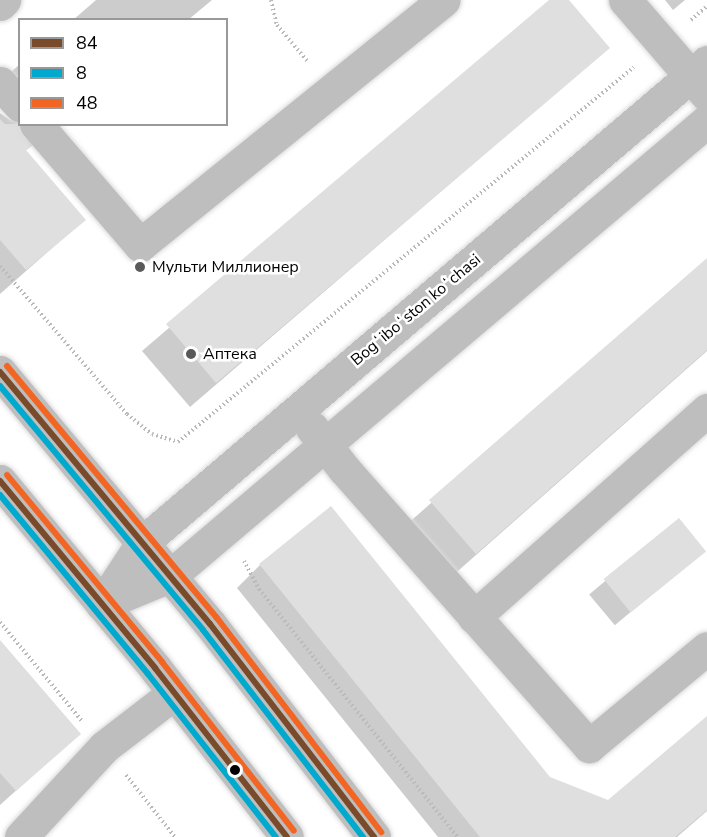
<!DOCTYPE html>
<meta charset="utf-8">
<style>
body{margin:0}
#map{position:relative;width:707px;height:837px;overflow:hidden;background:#fff;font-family:"Nunito Sans",sans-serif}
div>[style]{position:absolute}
.shadow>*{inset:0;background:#0003;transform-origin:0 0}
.building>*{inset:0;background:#dfdfdf;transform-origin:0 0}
.path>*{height:4px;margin-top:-2px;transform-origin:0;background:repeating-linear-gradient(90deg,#b9b9b9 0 1.5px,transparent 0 4.5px)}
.roads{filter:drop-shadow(0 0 2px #dbdbdb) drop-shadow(0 0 2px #dbdbdb)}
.minor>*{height:33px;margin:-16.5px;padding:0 16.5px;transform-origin:16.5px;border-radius:16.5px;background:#bebebe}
.highway>*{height:33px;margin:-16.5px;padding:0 16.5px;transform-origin:16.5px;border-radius:16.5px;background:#bebebe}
.bus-1>*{height:6px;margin:-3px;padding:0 3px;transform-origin:3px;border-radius:3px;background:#7a4b2a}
.bus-2>*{height:6px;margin:-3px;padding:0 3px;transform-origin:3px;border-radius:3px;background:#00a9ce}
.bus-3>*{height:6px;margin:-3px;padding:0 3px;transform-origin:3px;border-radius:3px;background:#f26522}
.dots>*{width:16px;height:16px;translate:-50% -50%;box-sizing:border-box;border:3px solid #fff;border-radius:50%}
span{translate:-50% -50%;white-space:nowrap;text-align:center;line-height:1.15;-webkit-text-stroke:5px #fff;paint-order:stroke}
.poi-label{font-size:16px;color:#000}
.left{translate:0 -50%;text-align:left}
.street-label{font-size:16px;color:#000}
.legend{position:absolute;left:18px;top:18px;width:210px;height:108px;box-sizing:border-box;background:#fff;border:2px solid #999;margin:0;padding:8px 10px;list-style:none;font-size:18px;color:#000}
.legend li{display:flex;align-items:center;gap:12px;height:30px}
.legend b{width:30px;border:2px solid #999}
</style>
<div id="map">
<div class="shadow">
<div style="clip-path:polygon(96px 0,212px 0,188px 20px,73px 20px)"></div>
<div style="clip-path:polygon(552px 0,567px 0,608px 48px,190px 407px,142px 351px)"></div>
<div style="clip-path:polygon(665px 0,685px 0,673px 10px)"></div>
<div style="clip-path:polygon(20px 64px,20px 124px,61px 124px,25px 151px,84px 220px,0 294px,0 113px,13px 122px,0 108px,0 82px)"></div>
<div style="clip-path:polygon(707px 260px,707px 351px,450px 578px,405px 526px)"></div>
<div style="left:678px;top:520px;width:40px;height:116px;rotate:50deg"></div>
<div style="clip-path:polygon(260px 565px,549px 778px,609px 802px,707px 718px,707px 811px,677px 837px,438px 837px,237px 588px)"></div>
<div style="clip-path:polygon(0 664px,79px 734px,0 805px)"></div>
</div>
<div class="building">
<div style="clip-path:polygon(549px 0,569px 0,610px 48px,216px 383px,166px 324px)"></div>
<div style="clip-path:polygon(0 119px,5px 124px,18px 124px,31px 147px,26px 150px,86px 220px,26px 270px,0 240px)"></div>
<div style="clip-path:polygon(707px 258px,707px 350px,476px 554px,429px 500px)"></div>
<div style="clip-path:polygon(331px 506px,550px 777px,608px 800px,707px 716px,707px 810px,675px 837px,480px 837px,259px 564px)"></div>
<div style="left:679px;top:518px;width:43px;height:97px;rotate:51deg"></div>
<div style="clip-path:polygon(0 640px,81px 734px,16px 791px,0 773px)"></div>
</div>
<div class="path">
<div style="left:271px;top:0;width:26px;rotate:77deg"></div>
<div style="left:277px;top:25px;width:48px;rotate:50deg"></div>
<div style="left:691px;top:20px;width:21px;rotate:-41deg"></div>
<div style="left:0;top:266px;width:195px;rotate:49.4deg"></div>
<div style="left:127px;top:414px;width:32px;rotate:39deg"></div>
<div style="left:152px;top:434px;width:27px;rotate:17deg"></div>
<div style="left:178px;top:442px;width:590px;rotate:-39.43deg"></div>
<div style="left:244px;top:561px;width:32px;rotate:62deg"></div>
<div style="left:259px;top:589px;width:318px;rotate:51.3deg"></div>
<div style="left:0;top:622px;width:129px;rotate:50.4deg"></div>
<div style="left:126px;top:775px;width:79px;rotate:51.7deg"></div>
</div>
<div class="roads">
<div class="minor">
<div style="left:625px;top:0;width:125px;rotate:49.2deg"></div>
<div style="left:0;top:4px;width:6px;rotate:-45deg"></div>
<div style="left:0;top:83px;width:30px;rotate:48deg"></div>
<div style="left:36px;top:124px;width:160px;rotate:49.3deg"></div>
<div style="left:140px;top:245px;width:390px;rotate:-38.9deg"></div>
<div style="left:312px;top:428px;width:52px;rotate:52deg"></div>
<div style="left:344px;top:469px;width:370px;rotate:48.5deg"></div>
<div style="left:589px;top:746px;width:153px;rotate:-39.7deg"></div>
<div style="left:102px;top:604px;width:73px;rotate:-56.7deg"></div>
<div style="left:142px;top:543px;width:742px;rotate:-40.41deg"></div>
<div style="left:102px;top:604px;width:74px;rotate:-22.4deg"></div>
<div style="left:170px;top:576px;width:704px;rotate:-40.27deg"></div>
<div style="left:474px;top:617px;width:312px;rotate:-41.6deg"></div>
<div style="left:21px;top:837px;width:122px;rotate:-47.3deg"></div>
<div style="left:104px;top:747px;width:88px;rotate:-37.6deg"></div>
</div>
<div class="highway">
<div style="left:0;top:372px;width:328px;rotate:50.2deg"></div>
<div style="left:210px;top:624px;width:269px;rotate:52.4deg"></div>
<div style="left:0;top:481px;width:243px;rotate:50.3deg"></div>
<div style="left:155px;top:668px;width:214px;rotate:52deg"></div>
</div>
</div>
<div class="bus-1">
<div style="left:0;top:372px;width:328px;rotate:50.2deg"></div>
<div style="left:210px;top:624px;width:269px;rotate:52.4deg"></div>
<div style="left:0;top:481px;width:243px;rotate:50.3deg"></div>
<div style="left:155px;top:668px;width:214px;rotate:52deg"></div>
</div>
<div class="bus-2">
<div style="left:0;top:386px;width:317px;rotate:50.2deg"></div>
<div style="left:203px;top:630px;width:262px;rotate:52.3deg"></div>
<div style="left:0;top:495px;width:232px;rotate:50.4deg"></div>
<div style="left:148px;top:674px;width:207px;rotate:51.9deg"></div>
</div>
<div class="bus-3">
<div style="left:7px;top:366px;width:328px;rotate:50.2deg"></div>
<div style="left:217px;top:618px;width:270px;rotate:52.5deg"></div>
<div style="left:7px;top:475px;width:243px;rotate:50.3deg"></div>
<div style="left:162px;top:662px;width:214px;rotate:52deg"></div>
</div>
<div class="dots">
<div style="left:140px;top:267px;background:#595959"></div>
<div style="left:191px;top:354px;background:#595959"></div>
<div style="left:235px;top:770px;background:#000"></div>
</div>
<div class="poi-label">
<span class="left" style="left:152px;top:267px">Мульти Миллионер</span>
<span class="left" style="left:203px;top:354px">Аптека</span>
</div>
<div class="street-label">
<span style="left:416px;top:310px;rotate:-40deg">Bogʻiboʻston koʻchasi</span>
</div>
<ul class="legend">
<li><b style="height:8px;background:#7a4b2a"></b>84</li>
<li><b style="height:8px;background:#00a9ce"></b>8</li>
<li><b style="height:8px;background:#f26522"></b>48</li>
</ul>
</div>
